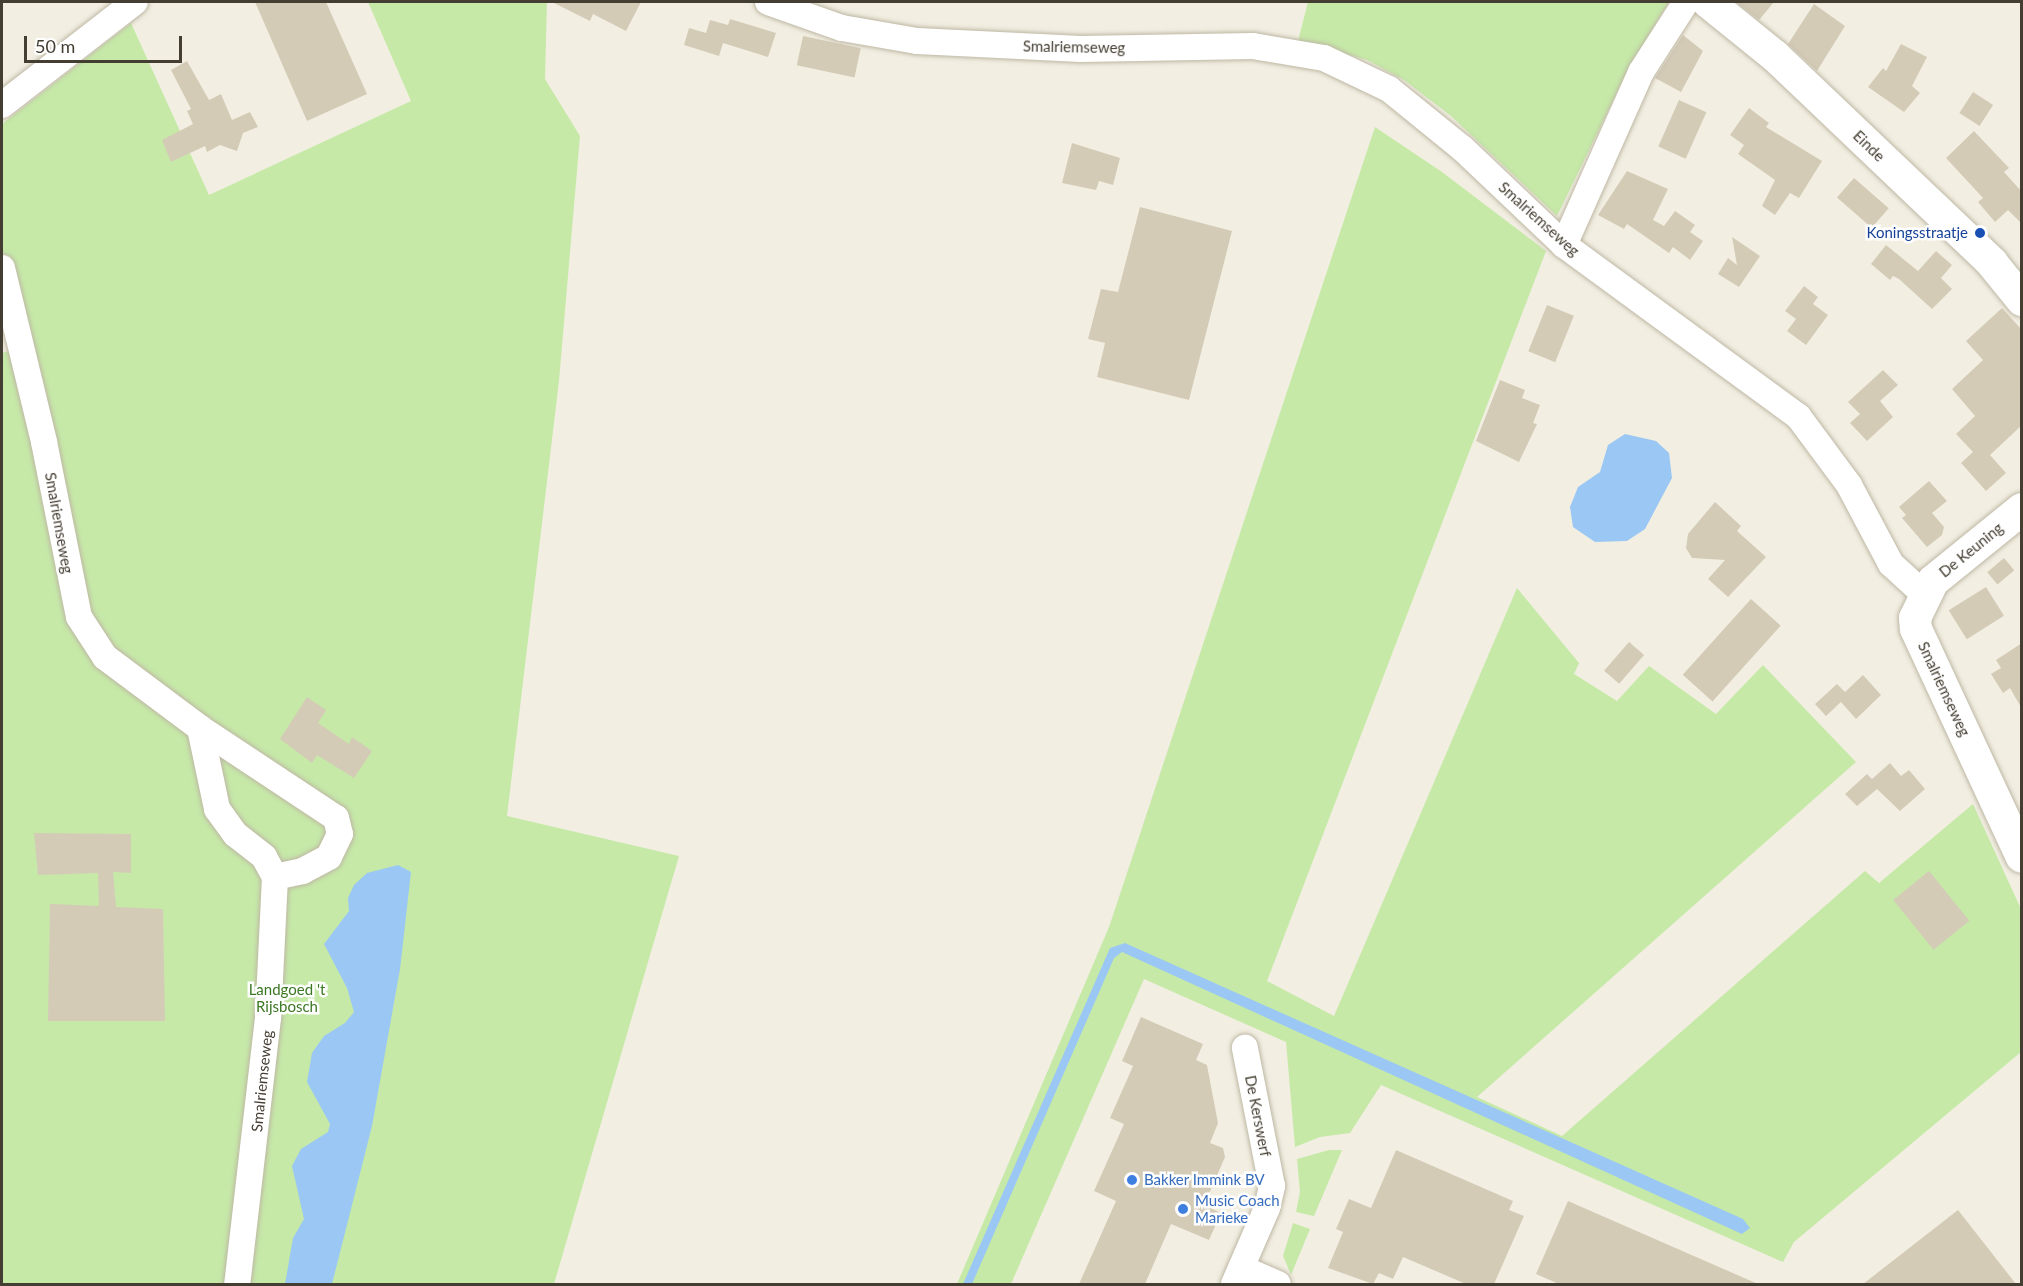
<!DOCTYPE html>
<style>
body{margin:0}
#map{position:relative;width:2023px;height:1286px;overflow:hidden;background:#f2efe2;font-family:Lato,sans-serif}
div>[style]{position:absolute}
.green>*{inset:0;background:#c6e9a8}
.water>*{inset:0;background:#9ac7f3}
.building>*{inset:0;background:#d4cbb7;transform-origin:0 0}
.roads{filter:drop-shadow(0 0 2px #beb7a4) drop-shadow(0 0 2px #beb7a4)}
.minor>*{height:26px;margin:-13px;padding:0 13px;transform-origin:13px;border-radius:13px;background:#fff}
.tertiary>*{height:32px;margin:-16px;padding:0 16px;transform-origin:16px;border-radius:16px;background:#fff}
.dots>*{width:16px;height:16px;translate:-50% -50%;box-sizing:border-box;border:3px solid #fff;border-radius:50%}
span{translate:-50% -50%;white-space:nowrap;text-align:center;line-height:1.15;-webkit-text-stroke:5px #fff;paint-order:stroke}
.street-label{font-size:15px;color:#443e32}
.transit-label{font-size:15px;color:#164399}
.right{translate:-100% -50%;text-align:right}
.park-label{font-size:15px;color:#3c7724}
.shop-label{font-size:15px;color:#366cbe}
.left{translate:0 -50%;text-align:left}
.frame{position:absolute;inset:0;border:3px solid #443e32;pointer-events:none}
.scale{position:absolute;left:24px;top:36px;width:158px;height:27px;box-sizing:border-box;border:3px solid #443e32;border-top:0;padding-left:8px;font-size:18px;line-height:21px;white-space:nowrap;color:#443e32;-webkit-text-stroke:4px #fff;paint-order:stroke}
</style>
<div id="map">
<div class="green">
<div style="clip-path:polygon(368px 2px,547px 2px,545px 79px,580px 136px,559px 381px,507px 816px,679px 856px,554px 1284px,2px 1284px,2px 353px,13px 350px,2px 296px,2px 124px,131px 23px,209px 195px,411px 101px)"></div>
<div style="clip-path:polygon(1308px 2px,1669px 2px,1631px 64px,1557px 216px,1451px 116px,1404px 80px,1367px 60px,1298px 41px)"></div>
<div style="clip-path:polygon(1375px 127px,1442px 172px,1546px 251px,1267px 981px,1334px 1016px,1517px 588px,1579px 663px,1574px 674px,1617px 701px,1649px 666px,1716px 714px,1763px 665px,1856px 762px,1477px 1097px,1562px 1136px,1865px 871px,1879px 883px,1973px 804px,2021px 909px,2021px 1052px,1794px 1242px,1783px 1262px,1381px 1085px,1350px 1133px,1320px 1137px,1295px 1147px,1286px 1042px,1144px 979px,1011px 1284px,957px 1284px,1109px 927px)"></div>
<div style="clip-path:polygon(1329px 1150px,1342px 1150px,1314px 1216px,1296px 1212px,1300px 1192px,1297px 1159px)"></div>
<div style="clip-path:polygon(1293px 1223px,1310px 1229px,1291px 1275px,1283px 1256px)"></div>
</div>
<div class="water">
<div style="clip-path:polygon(1625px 434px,1656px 441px,1669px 453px,1672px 478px,1645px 529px,1627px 541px,1595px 542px,1573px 527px,1570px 507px,1578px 487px,1600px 472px,1608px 445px)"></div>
<div style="clip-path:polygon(398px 865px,411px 872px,400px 969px,372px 1126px,332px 1284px,285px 1284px,293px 1238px,304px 1219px,292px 1166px,301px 1149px,328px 1132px,330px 1124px,307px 1082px,312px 1053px,324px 1036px,345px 1023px,354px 1012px,347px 988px,324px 944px,349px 911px,348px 898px,354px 885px,367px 873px)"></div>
<div style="clip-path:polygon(1125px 943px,1743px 1219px,1750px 1228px,1742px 1234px,1122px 952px,1114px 958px,972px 1284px,963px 1284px,1110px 948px)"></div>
</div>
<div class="building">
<div style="clip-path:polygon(255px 2px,326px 2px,367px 94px,307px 121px)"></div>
<div style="clip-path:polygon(552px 2px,641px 2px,626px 31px,593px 14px,590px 21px)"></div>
<div style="clip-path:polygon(1736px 2px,1774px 2px,1759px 20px)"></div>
<div style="clip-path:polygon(1814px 4px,1845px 26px,1817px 71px,1788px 44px)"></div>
<div style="clip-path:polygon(730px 19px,776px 33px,768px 57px,723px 43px,719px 56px,684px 45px,689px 28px,706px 33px,710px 20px,728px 25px)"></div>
<div style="clip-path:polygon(1683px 35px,1703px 51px,1681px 92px,1655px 78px)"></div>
<div style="left:803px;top:36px;width:59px;height:30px;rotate:12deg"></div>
<div style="clip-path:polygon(1901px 44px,1927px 57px,1912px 86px,1920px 93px,1904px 112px,1868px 87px,1883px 68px,1886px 71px)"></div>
<div style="clip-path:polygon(187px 61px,209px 100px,221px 94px,232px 120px,250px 112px,258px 127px,243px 133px,237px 151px,220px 145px,207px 152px,205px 146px,171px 162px,162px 140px,193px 124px,187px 111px,191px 109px,171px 70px)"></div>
<div style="left:1973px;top:92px;width:24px;height:25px;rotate:33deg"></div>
<div style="left:1679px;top:100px;width:30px;height:51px;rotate:24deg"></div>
<div style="clip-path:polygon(1749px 108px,1769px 123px,1766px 127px,1822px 161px,1799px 198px,1790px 193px,1775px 215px,1762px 206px,1775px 180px,1738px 154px,1744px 145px,1730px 135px)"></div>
<div style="clip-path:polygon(1974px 131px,2009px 168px,2004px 172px,2022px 192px,2022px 224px,2008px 210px,1995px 222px,1978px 202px,1983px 198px,1946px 158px)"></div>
<div style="clip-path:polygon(1072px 143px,1120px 158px,1113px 185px,1099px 181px,1096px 190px,1062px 183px)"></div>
<div style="clip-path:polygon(1627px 171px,1668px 189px,1653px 220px,1664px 226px,1675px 211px,1695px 225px,1690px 232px,1703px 241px,1690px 260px,1673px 247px,1669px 253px,1627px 224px,1624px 229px,1598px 215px)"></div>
<div style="left:1854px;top:178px;width:46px;height:26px;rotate:41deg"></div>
<div style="clip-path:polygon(1140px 207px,1232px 231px,1189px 400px,1097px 377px,1105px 343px,1088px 339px,1101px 289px,1118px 292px)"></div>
<div style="clip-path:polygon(1732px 237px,1760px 256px,1739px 287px,1718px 274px,1728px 258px,1737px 265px)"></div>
<div style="clip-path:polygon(1886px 245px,1918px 271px,1936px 251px,1952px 265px,1941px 278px,1952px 289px,1932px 309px,1899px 279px,1893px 276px,1890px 280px,1871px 264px)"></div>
<div style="clip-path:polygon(1804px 286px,1818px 297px,1813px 304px,1828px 315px,1806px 345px,1787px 331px,1796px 319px,1785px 311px)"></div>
<div style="left:1547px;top:305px;width:29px;height:50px;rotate:22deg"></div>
<div style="clip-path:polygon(2002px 308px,2022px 330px,2022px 425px,1990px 455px,2006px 473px,1986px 491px,1961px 463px,1973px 452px,1956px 434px,1975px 416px,1952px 389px,1983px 360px,1966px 341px)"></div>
<div style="clip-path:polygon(1883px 370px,1898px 385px,1880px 401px,1893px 417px,1867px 441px,1850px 423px,1860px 414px,1848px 402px)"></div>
<div style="clip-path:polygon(1500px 380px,1525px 390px,1522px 398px,1540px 405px,1533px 423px,1537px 424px,1519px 462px,1476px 441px)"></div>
<div style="clip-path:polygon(1929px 481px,1947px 501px,1932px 513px,1944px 527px,1942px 535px,1927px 547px,1902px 518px,1906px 515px,1899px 507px)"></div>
<div style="clip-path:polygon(1715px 502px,1741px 526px,1737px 531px,1766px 557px,1728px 597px,1708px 579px,1725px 560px,1692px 558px,1686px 548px,1688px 534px)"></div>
<div style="left:2004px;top:558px;width:16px;height:22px;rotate:50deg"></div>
<div style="left:1986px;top:587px;width:34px;height:44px;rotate:58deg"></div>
<div style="left:1751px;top:599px;width:40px;height:102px;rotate:42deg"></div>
<div style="left:1629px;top:642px;width:20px;height:38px;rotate:41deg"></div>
<div style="clip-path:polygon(2022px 643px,2022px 709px,2010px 688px,2003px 693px,1991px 674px,2001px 668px,1996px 660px)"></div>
<div style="clip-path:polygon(1863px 675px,1881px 695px,1856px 719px,1841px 702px,1826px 716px,1815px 704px,1837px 684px,1845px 692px)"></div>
<div style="clip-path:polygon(307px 697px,326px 710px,318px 723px,349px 744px,352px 737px,372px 751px,354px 778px,317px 755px,312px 763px,280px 739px)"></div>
<div style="clip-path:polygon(1890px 763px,1901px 776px,1909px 770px,1925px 789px,1900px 811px,1877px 789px,1857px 806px,1845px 794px,1867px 774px,1872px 779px)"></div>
<div style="clip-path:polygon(34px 833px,131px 834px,131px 873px,113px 872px,116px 907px,163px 909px,165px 1021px,48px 1021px,50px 904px,99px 906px,98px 873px,38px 875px)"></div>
<div style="left:1929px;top:871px;width:64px;height:46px;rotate:51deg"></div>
<div style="clip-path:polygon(1141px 1017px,1203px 1044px,1196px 1060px,1207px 1065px,1218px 1123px,1210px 1143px,1223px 1148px,1225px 1157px,1204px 1205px,1221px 1213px,1209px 1240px,1171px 1224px,1145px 1284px,1079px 1284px,1116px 1201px,1094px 1191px,1124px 1124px,1110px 1118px,1133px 1066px,1122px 1061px)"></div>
<div style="clip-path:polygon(1396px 1150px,1513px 1201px,1509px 1210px,1524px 1216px,1494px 1284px,1466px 1284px,1403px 1257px,1393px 1279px,1379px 1273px,1373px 1284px,1328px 1268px,1343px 1232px,1336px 1229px,1349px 1199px,1371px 1208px)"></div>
<div style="clip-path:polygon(1568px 1201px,1758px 1284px,1559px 1284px,1536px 1274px)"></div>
<div style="clip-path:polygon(1958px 1210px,2016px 1284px,1863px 1284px)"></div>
</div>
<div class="roads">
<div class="minor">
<div style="left:768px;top:2px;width:78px;rotate:19.4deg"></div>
<div style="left:842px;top:28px;width:76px;rotate:9.8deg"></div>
<div style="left:917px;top:41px;width:164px;rotate:2.8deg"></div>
<div style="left:1081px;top:49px;width:172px;rotate:-1deg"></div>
<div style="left:1253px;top:46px;width:72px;rotate:9.6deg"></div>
<div style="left:1324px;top:58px;width:72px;rotate:25.5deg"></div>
<div style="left:1389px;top:89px;width:95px;rotate:39deg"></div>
<div style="left:1463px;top:149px;width:139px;rotate:43.5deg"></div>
<div style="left:1564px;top:245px;width:290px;rotate:36.2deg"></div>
<div style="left:1798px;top:416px;width:86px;rotate:53.5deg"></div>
<div style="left:1849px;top:485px;width:89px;rotate:62deg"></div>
<div style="left:1891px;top:564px;width:45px;rotate:42.3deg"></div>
<div style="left:2px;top:105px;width:168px;rotate:-37.8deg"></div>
<div style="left:1564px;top:245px;width:189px;rotate:-66deg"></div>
<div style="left:1641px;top:72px;width:83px;rotate:-57.3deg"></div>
<div style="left:2px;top:268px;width:179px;rotate:76.4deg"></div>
<div style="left:44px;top:442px;width:178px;rotate:78.7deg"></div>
<div style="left:79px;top:617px;width:48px;rotate:57deg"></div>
<div style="left:105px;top:657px;width:119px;rotate:36.8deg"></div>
<div style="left:200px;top:728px;width:83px;rotate:78.1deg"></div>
<div style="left:217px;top:809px;width:31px;rotate:54deg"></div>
<div style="left:235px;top:834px;width:37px;rotate:38deg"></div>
<div style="left:264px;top:857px;width:23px;rotate:61deg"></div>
<div style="left:275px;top:877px;width:141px;rotate:92.8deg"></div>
<div style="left:268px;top:1018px;width:268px;rotate:96.6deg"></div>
<div style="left:200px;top:728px;width:163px;rotate:33.5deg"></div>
<div style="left:336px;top:818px;width:16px;rotate:76deg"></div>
<div style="left:340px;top:834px;width:25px;rotate:116deg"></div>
<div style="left:329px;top:857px;width:30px;rotate:152deg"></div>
<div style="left:303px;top:871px;width:29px;rotate:168deg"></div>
<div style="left:1241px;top:1268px;width:40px;rotate:23.4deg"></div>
<div style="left:1234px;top:1284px;width:83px;rotate:-66.5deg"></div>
<div style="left:1267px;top:1208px;width:23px;rotate:-77deg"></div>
<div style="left:1272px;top:1186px;width:141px;rotate:-101.1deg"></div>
</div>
<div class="tertiary">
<div style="left:1708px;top:2px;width:86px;rotate:38.9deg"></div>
<div style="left:1775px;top:56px;width:300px;rotate:43.6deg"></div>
<div style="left:1992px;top:263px;width:48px;rotate:51deg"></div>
<div style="left:2022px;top:509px;width:114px;rotate:141deg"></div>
<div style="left:1933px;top:581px;width:41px;rotate:115.9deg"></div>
<div style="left:1915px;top:618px;width:11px;rotate:85deg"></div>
<div style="left:1916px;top:629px;width:251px;rotate:65.1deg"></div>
</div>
</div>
<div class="dots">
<div style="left:1980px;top:233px;background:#1a4fb4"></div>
<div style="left:1132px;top:1180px;background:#3f7fe0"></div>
<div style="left:1183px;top:1209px;background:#3f7fe0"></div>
</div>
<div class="street-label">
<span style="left:1074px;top:47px;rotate:1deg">Smalriemseweg</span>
<span style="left:1869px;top:146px;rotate:44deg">Einde</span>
<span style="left:1539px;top:219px;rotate:42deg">Smalriemseweg</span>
<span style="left:59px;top:523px;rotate:80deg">Smalriemseweg</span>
<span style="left:1971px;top:550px;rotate:-39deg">De Keuning</span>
<span style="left:1944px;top:689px;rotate:65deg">Smalriemseweg</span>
<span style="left:262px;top:1081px;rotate:-84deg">Smalriemseweg</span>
<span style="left:1258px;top:1116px;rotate:79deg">De Kerswerf</span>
</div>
<div class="transit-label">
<span class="right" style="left:1968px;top:233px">Koningsstraatje</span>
</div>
<div class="park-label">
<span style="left:287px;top:998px">Landgoed 't<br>Rijsbosch</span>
</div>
<div class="shop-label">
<span class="left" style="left:1144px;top:1180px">Bakker Immink BV</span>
<span class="left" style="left:1195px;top:1209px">Music Coach<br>Marieke</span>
</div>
<div class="frame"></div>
<div class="scale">50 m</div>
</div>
